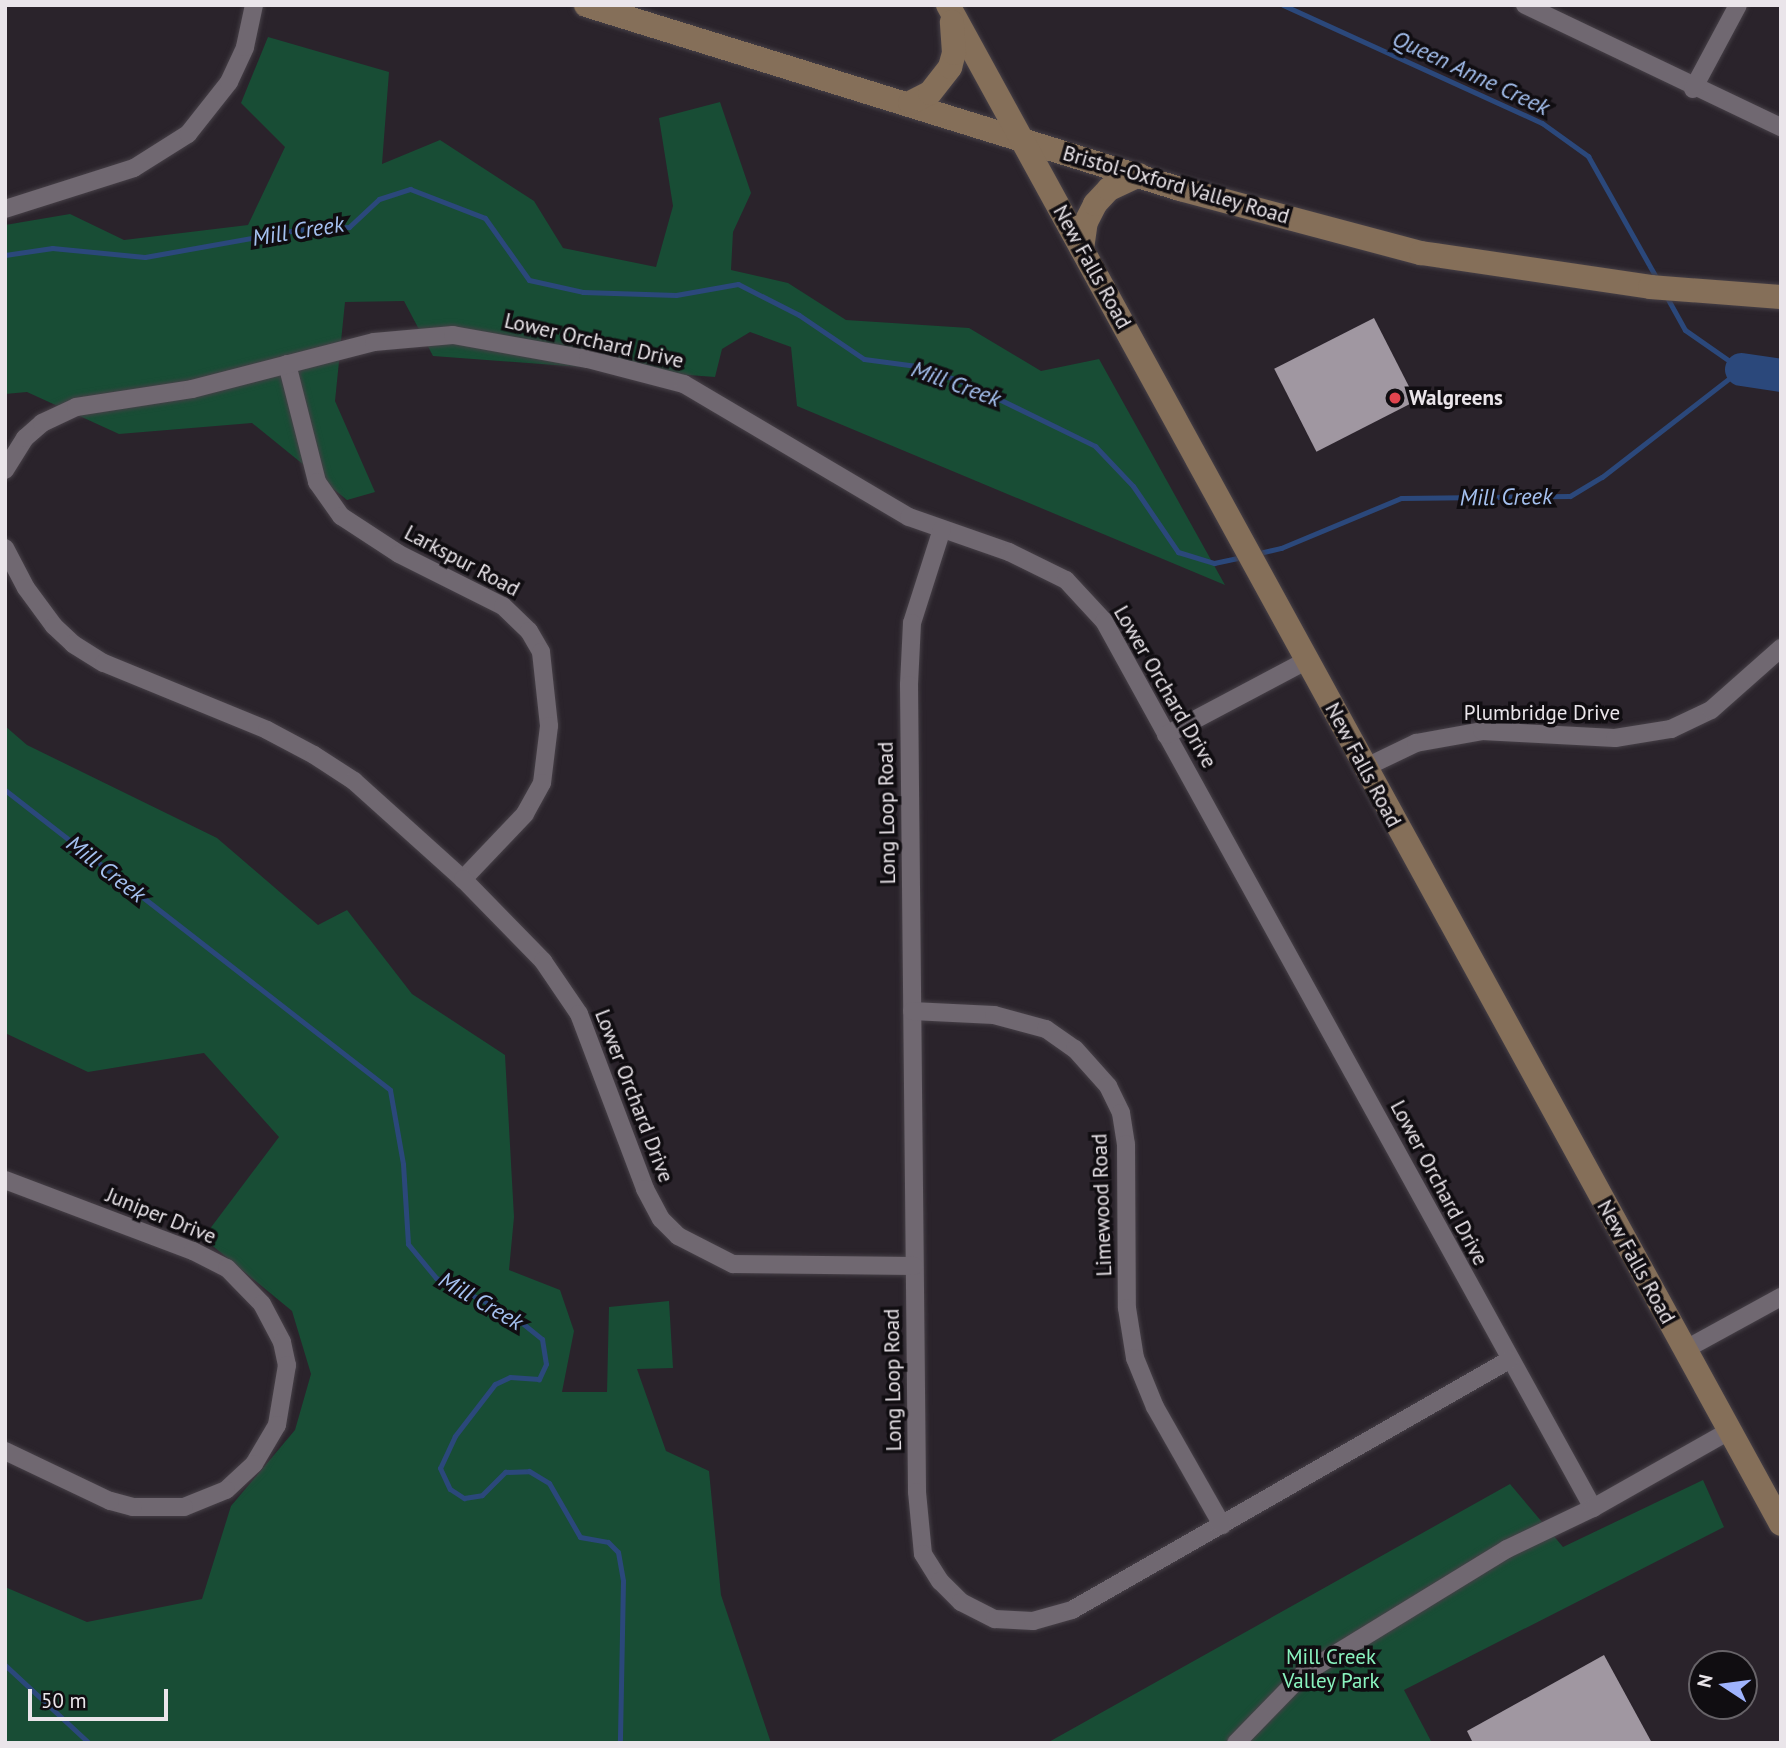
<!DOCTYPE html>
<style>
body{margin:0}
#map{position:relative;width:1786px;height:1748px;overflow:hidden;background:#2a232b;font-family:"PT Sans",sans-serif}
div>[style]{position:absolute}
.green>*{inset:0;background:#184d35}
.stream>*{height:5px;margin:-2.5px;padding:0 2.5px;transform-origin:2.5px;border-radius:2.5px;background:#2b487b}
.river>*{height:33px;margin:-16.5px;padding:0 16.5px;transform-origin:16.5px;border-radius:16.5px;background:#2b487b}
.building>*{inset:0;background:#a097a1;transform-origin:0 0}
.roads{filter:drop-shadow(0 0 2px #464047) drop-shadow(0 0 2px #464047)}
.street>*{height:18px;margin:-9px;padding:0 9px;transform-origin:9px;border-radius:9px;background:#706871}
.secondary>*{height:24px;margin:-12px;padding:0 12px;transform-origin:12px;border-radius:12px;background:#856f59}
.dots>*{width:19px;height:19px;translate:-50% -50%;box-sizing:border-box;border:4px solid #100d11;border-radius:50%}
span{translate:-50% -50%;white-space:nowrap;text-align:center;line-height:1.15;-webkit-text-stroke:7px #100d11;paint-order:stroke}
.street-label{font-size:21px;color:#eae5ea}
.poi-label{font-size:21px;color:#eae5ea;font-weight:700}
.left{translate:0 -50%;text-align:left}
.park-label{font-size:21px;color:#8af3bf}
.water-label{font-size:23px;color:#a5c1f0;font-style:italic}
.frame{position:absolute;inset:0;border:7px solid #eae5ea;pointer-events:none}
.north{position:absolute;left:1688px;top:1650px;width:70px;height:70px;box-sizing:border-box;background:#100d11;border:2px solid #676368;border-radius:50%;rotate:283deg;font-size:19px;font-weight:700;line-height:28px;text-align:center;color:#eae5ea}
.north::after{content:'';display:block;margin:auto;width:24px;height:32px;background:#9fb3fd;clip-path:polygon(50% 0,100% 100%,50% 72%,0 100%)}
.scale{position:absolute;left:28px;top:1689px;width:140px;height:32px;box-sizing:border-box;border:4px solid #eae5ea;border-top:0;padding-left:9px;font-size:21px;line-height:24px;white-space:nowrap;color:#eae5ea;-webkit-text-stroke:5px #100d11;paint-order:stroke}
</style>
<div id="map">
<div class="green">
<div style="clip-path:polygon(268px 37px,389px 72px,382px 164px,440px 140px,534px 201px,563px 248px,656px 267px,673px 206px,659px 118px,720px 102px,751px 193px,733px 232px,731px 270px,788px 283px,846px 320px,969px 328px,1041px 371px,1099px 359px,1225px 585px,797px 406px,791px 347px,750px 332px,722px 349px,715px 377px,433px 356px,404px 301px,345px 302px,335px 401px,375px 492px,347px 500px,252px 423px,119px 434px,27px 392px,5px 394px,5px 225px,70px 214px,124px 240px,248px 225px,285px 147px,241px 103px)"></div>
<div style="clip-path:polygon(5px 726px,27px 745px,217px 838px,318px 925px,347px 910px,412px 994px,505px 1055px,514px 1217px,509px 1270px,560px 1290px,574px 1331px,562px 1392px,607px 1392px,609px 1307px,669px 1301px,673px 1368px,637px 1369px,666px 1451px,709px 1471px,721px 1595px,771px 1743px,5px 1743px,5px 1587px,87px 1622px,202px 1599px,231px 1506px,295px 1430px,311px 1374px,292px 1311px,203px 1238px,279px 1137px,204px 1053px,88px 1072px,5px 1033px)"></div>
<div style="clip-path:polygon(1703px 1480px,1724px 1527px,1404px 1690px,1432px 1743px,1047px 1743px,1510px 1484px,1563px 1547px)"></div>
</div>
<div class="stream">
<div style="left:1283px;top:5px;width:285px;rotate:24.5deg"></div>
<div style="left:1542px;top:123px;width:57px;rotate:35.7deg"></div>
<div style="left:1588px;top:156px;width:141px;rotate:60.7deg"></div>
<div style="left:5px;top:255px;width:48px;rotate:-8.5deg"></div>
<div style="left:52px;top:248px;width:93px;rotate:5.5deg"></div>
<div style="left:145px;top:257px;width:154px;rotate:-10.1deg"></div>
<div style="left:297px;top:230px;width:52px;rotate:-3.3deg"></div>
<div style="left:349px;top:227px;width:41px;rotate:-43deg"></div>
<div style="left:379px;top:199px;width:33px;rotate:-18deg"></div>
<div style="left:410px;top:189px;width:80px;rotate:21.1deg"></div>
<div style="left:485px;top:218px;width:76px;rotate:54.6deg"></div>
<div style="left:529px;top:280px;width:55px;rotate:12.5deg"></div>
<div style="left:583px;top:292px;width:93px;rotate:1.8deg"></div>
<div style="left:676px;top:295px;width:63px;rotate:-10.1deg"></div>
<div style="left:738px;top:284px;width:68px;rotate:26.9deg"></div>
<div style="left:799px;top:315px;width:78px;rotate:34.1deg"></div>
<div style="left:864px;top:359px;width:53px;rotate:7.5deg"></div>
<div style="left:917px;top:366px;width:52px;rotate:19.1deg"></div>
<div style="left:966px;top:383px;width:144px;rotate:26deg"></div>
<div style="left:1095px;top:446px;width:55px;rotate:46.5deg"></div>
<div style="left:1133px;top:486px;width:80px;rotate:55.7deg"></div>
<div style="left:1178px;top:552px;width:38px;rotate:17deg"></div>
<div style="left:1214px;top:563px;width:29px;rotate:-12deg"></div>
<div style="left:1255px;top:554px;width:27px;rotate:-13deg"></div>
<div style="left:1281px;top:548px;width:130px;rotate:-22.6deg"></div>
<div style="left:1401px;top:498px;width:169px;rotate:-0.7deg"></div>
<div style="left:1570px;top:496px;width:37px;rotate:-31deg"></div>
<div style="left:1602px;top:477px;width:176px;rotate:-37.8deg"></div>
<div style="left:1741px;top:369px;width:68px;rotate:-145.1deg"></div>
<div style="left:1685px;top:330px;width:38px;rotate:-119deg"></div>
<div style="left:5px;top:790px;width:488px;rotate:37.9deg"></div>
<div style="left:390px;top:1090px;width:75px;rotate:80deg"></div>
<div style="left:403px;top:1164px;width:80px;rotate:86.4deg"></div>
<div style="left:408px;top:1244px;width:44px;rotate:50.5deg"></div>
<div style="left:436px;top:1278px;width:83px;rotate:25.6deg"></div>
<div style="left:511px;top:1314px;width:40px;rotate:39deg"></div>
<div style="left:542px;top:1339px;width:25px;rotate:81deg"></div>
<div style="left:546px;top:1364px;width:17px;rotate:115deg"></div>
<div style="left:539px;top:1379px;width:29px;rotate:-176deg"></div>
<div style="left:510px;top:1377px;width:17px;rotate:155deg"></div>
<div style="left:495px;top:1384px;width:66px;rotate:127.6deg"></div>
<div style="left:455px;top:1436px;width:35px;rotate:115deg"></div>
<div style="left:440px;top:1468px;width:23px;rotate:65deg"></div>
<div style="left:450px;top:1489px;width:17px;rotate:33deg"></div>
<div style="left:464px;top:1498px;width:18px;rotate:-9deg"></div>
<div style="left:482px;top:1495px;width:33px;rotate:-45deg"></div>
<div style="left:505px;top:1472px;width:24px;rotate:-2deg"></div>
<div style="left:529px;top:1471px;width:23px;rotate:31deg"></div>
<div style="left:549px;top:1483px;width:62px;rotate:60.1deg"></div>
<div style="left:580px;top:1537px;width:28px;rotate:10deg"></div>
<div style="left:608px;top:1542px;width:14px;rotate:45deg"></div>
<div style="left:618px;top:1552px;width:29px;rotate:80deg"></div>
<div style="left:623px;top:1581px;width:162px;rotate:91.1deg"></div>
<div style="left:5px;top:1665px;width:115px;rotate:42.9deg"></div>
</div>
<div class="river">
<div style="left:1741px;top:369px;width:40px;rotate:8.5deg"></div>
</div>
<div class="building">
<div style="left:1374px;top:318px;width:93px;height:112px;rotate:63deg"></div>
<div style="clip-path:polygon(1604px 1655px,1652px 1743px,1473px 1743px,1467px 1731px)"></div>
</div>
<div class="roads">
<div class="street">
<div style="left:1525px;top:5px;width:284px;rotate:25.5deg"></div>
<div style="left:1693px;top:89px;width:95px;rotate:-61.8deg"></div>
<div style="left:5px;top:209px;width:135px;rotate:-17.6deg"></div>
<div style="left:134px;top:168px;width:64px;rotate:-32.2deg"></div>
<div style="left:188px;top:134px;width:66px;rotate:-51.7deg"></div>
<div style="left:229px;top:82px;width:38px;rotate:-65deg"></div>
<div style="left:245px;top:47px;width:43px;rotate:-77.9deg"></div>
<div style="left:287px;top:364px;width:122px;rotate:75.7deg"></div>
<div style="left:317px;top:482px;width:42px;rotate:54.8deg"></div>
<div style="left:341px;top:516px;width:69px;rotate:33.2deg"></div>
<div style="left:399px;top:554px;width:116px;rotate:26.6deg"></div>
<div style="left:503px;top:606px;width:36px;rotate:44deg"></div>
<div style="left:529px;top:631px;width:24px;rotate:60deg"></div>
<div style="left:541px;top:652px;width:74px;rotate:83.8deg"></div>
<div style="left:549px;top:726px;width:57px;rotate:97deg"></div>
<div style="left:542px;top:783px;width:35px;rotate:119deg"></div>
<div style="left:525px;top:814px;width:90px;rotate:133.6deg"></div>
<div style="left:5px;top:470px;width:38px;rotate:-58deg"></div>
<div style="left:25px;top:438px;width:23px;rotate:-41deg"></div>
<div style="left:42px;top:423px;width:38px;rotate:-25deg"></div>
<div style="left:76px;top:407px;width:117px;rotate:-8.8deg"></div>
<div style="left:192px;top:389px;width:188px;rotate:-14.5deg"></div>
<div style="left:374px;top:342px;width:79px;rotate:-5.1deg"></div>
<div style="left:453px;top:335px;width:137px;rotate:10.1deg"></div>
<div style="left:588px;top:359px;width:99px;rotate:14.6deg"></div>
<div style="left:684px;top:384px;width:261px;rotate:30.6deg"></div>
<div style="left:909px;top:517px;width:106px;rotate:19.3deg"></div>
<div style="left:1009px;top:552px;width:64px;rotate:26.2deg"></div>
<div style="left:1066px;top:580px;width:56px;rotate:47.2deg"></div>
<div style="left:1104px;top:621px;width:1013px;rotate:61.13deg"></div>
<div style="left:942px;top:529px;width:99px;rotate:107.7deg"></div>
<div style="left:912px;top:623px;width:62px;rotate:92.8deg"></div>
<div style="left:909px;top:685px;width:807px;rotate:89.43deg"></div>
<div style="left:917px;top:1492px;width:62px;rotate:84.5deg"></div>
<div style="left:923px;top:1554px;width:32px;rotate:58deg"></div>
<div style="left:940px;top:1581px;width:30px;rotate:45deg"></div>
<div style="left:961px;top:1602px;width:38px;rotate:27deg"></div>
<div style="left:995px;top:1619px;width:38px;rotate:3deg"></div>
<div style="left:1033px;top:1621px;width:41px;rotate:-15.8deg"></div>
<div style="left:1072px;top:1610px;width:503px;rotate:-29.77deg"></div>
<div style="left:5px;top:548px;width:45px;rotate:62.3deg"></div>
<div style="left:26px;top:588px;width:47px;rotate:53.6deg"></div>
<div style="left:54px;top:626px;width:26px;rotate:43deg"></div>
<div style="left:73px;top:644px;width:36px;rotate:32deg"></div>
<div style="left:104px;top:663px;width:176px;rotate:22.3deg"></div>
<div style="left:267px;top:730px;width:53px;rotate:28deg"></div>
<div style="left:314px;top:755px;width:48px;rotate:33deg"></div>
<div style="left:354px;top:781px;width:147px;rotate:42deg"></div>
<div style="left:463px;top:879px;width:115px;rotate:45.7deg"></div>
<div style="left:543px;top:961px;width:64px;rotate:55.8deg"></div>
<div style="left:579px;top:1014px;width:187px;rotate:69.3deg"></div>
<div style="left:645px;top:1189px;width:34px;rotate:62deg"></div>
<div style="left:661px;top:1219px;width:24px;rotate:45deg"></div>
<div style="left:678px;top:1236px;width:62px;rotate:27deg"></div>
<div style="left:733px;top:1264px;width:181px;rotate:0.6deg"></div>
<div style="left:1166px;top:735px;width:158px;rotate:-27.9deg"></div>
<div style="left:1364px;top:768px;width:58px;rotate:-25.7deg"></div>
<div style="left:1416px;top:743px;width:67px;rotate:-10.3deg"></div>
<div style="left:1482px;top:731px;width:133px;rotate:3deg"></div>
<div style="left:1615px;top:738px;width:57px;rotate:-9.1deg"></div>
<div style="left:1671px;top:729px;width:44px;rotate:-25.4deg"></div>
<div style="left:1711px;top:710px;width:94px;rotate:-41.5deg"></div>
<div style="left:912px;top:1011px;width:82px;rotate:2.8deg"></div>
<div style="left:994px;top:1015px;width:54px;rotate:15.1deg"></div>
<div style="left:1046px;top:1029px;width:35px;rotate:35deg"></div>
<div style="left:1075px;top:1049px;width:50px;rotate:48.3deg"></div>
<div style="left:1108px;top:1086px;width:30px;rotate:64deg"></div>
<div style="left:1121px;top:1113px;width:31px;rotate:81deg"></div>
<div style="left:1126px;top:1144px;width:164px;rotate:89.7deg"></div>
<div style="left:1127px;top:1308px;width:51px;rotate:80.9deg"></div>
<div style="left:1135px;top:1358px;width:53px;rotate:67.8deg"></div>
<div style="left:1155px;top:1407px;width:136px;rotate:60.4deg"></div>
<div style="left:5px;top:1180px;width:201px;rotate:20.7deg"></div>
<div style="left:193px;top:1251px;width:38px;rotate:27deg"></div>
<div style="left:227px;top:1268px;width:50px;rotate:45.8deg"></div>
<div style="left:262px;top:1304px;width:43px;rotate:62.2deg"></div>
<div style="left:282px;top:1342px;width:24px;rotate:78deg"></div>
<div style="left:287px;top:1365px;width:61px;rotate:99.5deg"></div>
<div style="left:277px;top:1425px;width:45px;rotate:120.5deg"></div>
<div style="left:254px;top:1464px;width:38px;rotate:137deg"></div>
<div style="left:226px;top:1490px;width:45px;rotate:158deg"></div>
<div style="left:184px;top:1507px;width:51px;rotate:180deg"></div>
<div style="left:133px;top:1507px;width:24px;rotate:-165deg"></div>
<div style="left:110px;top:1501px;width:116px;rotate:-154.5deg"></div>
<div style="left:1684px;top:1350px;width:111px;rotate:-28.7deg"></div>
<div style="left:1236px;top:1743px;width:96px;rotate:-45.8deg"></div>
<div style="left:1303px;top:1674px;width:239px;rotate:-31.5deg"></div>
<div style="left:1507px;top:1549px;width:95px;rotate:-25.5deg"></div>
<div style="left:1593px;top:1508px;width:156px;rotate:-29.5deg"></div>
</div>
<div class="secondary">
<div style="left:586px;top:5px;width:622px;rotate:17.21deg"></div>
<div style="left:1180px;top:189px;width:249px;rotate:14.9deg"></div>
<div style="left:1421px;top:253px;width:232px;rotate:8.4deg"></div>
<div style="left:1650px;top:287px;width:131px;rotate:4.4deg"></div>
<div style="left:948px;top:5px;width:1732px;rotate:61.26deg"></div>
<div style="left:910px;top:103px;width:22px;rotate:-27deg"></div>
<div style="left:930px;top:93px;width:33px;rotate:-52deg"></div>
<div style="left:950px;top:67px;width:15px;rotate:-74deg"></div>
<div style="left:954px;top:53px;width:31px;rotate:-94deg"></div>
<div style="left:1082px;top:249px;width:27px;rotate:-82deg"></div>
<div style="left:1086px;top:222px;width:20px;rotate:-63deg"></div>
<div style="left:1095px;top:204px;width:21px;rotate:-47deg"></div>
<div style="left:1109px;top:189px;width:33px;rotate:-25deg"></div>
</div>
</div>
<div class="dots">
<div style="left:1395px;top:398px;background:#e0444e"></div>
</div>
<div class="street-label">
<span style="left:1176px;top:185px;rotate:16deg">Bristol-Oxford Valley Road</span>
<span style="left:1092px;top:267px;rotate:61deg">New Falls Road</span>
<span style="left:594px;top:341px;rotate:13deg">Lower Orchard Drive</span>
<span style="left:462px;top:561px;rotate:28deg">Larkspur Road</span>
<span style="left:1165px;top:687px;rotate:60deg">Lower Orchard Drive</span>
<span style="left:1542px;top:713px">Plumbridge Drive</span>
<span style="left:1363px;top:765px;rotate:62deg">New Falls Road</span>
<span style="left:887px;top:813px;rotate:-91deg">Long Loop Road</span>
<span style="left:634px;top:1096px;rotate:69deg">Lower Orchard Drive</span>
<span style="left:1439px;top:1183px;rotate:62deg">Lower Orchard Drive</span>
<span style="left:1102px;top:1205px;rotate:-92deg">Limewood Road</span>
<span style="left:161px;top:1216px;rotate:22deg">Juniper Drive</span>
<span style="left:1636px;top:1262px;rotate:61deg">New Falls Road</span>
<span style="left:893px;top:1380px;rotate:-91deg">Long Loop Road</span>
</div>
<div class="poi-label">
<span class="left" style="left:1409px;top:398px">Walgreens</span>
</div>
<div class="park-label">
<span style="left:1331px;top:1669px">Mill Creek<br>Valley Park</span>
</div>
<div class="water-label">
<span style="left:1471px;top:73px;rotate:25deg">Queen Anne Creek</span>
<span style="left:298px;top:231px;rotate:-9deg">Mill Creek</span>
<span style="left:956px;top:384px;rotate:20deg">Mill Creek</span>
<span style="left:1506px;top:497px;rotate:-1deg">Mill Creek</span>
<span style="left:106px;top:869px;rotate:38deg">Mill Creek</span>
<span style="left:481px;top:1301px;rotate:30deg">Mill Creek</span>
</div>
<div class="frame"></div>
<div class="north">N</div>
<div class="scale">50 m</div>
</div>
